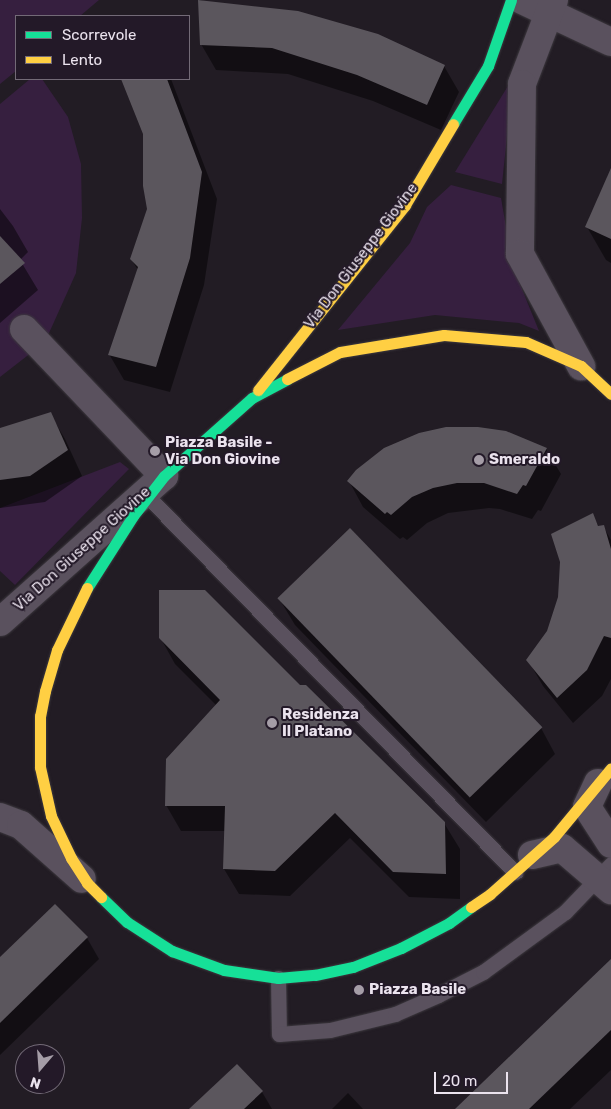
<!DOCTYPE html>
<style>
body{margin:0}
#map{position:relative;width:611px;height:1109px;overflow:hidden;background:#221c24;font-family:Rubik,sans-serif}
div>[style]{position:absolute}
.green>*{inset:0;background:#361f3f}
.shadow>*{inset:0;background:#0007}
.building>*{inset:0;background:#5b565d;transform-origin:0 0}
.roads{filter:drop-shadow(0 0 1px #3d393f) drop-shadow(0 0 1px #3d393f)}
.lane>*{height:15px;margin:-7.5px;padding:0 7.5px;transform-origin:7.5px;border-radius:7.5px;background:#5a515e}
.street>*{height:28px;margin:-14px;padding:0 14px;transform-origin:14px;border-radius:14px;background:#5a515e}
.fast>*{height:11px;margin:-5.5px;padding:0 5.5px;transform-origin:5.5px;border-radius:5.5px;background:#16e098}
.slow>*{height:11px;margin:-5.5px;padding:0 5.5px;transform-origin:5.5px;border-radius:5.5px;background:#ffcf43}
.dots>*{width:14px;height:14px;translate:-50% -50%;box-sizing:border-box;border:2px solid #231928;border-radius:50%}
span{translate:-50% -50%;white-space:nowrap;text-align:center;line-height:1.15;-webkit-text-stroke:4px #231928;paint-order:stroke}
.street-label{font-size:15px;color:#ebe3ee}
.poi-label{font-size:15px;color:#ebe3ee;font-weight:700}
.left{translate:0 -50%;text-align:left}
.legend{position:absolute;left:15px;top:15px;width:175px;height:65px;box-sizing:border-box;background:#231928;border:1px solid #736a77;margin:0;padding:6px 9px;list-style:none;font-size:15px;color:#ebe3ee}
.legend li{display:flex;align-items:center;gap:10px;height:25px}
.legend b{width:25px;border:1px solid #736a77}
.north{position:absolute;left:15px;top:1044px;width:50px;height:50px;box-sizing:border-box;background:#231928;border:1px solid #736a77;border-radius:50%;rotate:198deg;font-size:14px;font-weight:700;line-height:20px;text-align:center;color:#ebe3ee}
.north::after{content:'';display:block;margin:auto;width:18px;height:22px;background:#a59da7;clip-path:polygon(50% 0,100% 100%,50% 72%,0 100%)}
.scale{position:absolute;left:434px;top:1072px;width:74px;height:22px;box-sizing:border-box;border:2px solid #ebe3ee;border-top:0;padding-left:6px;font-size:15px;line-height:18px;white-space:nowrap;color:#ebe3ee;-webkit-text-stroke:4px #231928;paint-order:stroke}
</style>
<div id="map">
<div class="green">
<div style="clip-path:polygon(0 0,99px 0,80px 16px,16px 16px,16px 71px,0 84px)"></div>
<div style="clip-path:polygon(513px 78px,502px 184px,455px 172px)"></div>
<div style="clip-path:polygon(30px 79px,42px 79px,68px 117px,81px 164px,82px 218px,76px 273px,45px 342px,0 377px,0 104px)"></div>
<div style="clip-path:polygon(451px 185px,501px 198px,513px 267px,539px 331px,519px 323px,435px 315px,338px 330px,410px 243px,427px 207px)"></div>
<div style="clip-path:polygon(120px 462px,129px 469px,15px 585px,0 571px,0 508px)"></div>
</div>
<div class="shadow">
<div style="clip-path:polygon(200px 0,444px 66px,459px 92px,441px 130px,373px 101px,288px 74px,216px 70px,201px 44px)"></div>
<div style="clip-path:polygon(123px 79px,171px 79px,217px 199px,204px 285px,170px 392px,124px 380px,109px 354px,138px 270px,131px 259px,148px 209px,144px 134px)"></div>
<div style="clip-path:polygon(611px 172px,611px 263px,606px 260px,587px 227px)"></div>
<div style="clip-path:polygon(0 209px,13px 226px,28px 252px,20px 260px,38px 290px,0 323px)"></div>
<div style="clip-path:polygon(50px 414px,65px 439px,82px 476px,45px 502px,0 508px,0 430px)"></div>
<div style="clip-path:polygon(546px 449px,561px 474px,541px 511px,538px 510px,532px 519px,500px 509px,489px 508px,448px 513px,427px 523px,407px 540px,403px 537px,400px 539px,363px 507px,349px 481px)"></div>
<div style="clip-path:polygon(592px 515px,599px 527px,603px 526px,611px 540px,611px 679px,602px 696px,573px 723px,543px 686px,528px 660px,549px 631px)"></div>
<div style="clip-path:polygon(280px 600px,541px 728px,555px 754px,486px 822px,295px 625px)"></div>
<div style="clip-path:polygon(160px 637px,300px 686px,444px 823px,460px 849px,460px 899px,409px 897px,350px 838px,290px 896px,239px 894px,224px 869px,226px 831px,181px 831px,166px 805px,216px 705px,175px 664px)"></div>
<div style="clip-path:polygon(55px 906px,87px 938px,99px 959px,0 1055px,0 959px)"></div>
<div style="clip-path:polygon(611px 961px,611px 1070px,570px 1109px,457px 1109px)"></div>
<div style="clip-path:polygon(237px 1065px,262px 1092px,272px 1109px,191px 1109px)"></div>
<div style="clip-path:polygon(348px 1093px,363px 1109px,332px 1109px)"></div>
</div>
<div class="building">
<div style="clip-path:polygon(198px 0,298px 11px,378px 34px,445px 65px,427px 105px,357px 75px,272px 48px,200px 45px)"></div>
<div style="clip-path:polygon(121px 79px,167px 79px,202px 172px,190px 258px,156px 367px,108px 355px,138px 267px,130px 259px,147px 209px,143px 186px,143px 134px)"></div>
<div style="clip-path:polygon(611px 168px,611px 239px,585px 227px)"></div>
<div style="clip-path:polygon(0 236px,25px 263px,0 284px)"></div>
<div style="clip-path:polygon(51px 412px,68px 450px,30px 476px,0 480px,0 428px)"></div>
<div style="clip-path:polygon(446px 427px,478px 427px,506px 431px,547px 448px,526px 486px,523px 485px,517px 494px,484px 483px,457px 483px,433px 488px,412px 497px,391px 515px,387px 512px,385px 514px,347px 481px,356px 470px,384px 448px,419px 433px)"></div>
<div style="clip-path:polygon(593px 513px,598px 526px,604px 525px,611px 549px,611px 638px,604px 636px,587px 670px,557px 698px,526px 660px,547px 631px,558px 597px,560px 562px,551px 534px)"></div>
<div style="left:350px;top:528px;width:277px;height:101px;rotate:46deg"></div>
<div style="clip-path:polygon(159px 590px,205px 590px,300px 685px,306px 685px,445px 822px,446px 874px,393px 872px,335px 813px,275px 871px,223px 869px,225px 806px,165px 806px,166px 759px,220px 700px,159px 638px)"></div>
<div style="clip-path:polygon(55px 904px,88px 937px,0 1023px,0 957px)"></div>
<div style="clip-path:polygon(611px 959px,611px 1030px,529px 1109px,455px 1109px)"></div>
<div style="clip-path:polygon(237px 1064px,263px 1091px,244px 1109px,189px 1109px)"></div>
</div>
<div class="roads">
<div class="lane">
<div style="left:148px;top:497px;width:525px;rotate:45.62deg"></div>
<div style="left:278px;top:978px;width:56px;rotate:89deg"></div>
<div style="left:279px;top:1034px;width:51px;rotate:-4.5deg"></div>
<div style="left:330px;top:1030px;width:67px;rotate:-13.8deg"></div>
<div style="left:395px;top:1014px;width:47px;rotate:-23.8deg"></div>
<div style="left:438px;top:995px;width:51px;rotate:-27.1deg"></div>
<div style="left:483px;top:972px;width:102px;rotate:-36.2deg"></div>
<div style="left:565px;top:912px;width:66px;rotate:-46.2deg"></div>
</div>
<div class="street">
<div style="left:522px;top:0;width:98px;rotate:25.3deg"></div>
<div style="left:554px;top:0;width:90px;rotate:110.9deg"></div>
<div style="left:522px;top:84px;width:170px;rotate:90.7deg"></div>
<div style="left:520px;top:254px;width:128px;rotate:61.4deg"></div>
<div style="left:0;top:622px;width:220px;rotate:-41.7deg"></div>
<div style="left:164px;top:476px;width:203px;rotate:-133.6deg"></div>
<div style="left:598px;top:783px;width:26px;rotate:115deg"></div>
<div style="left:587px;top:807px;width:44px;rotate:57deg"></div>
<div style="left:0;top:817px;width:22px;rotate:21deg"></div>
<div style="left:21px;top:825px;width:81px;rotate:41.5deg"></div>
<div style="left:532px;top:855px;width:31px;rotate:-13deg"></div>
<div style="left:562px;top:848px;width:65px;rotate:40.6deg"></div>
</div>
<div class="fast">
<div style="left:453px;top:124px;width:68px;rotate:-58.9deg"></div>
<div style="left:488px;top:66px;width:70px;rotate:-70.8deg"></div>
<div style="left:87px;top:588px;width:85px;rotate:-57.4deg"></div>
<div style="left:133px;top:516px;width:51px;rotate:-52.2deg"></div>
<div style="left:164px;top:476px;width:118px;rotate:-41.6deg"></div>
<div style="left:252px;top:398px;width:40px;rotate:-28deg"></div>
<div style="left:101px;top:897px;width:36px;rotate:44deg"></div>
<div style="left:127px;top:922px;width:54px;rotate:32.8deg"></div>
<div style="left:172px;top:951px;width:55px;rotate:20.1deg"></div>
<div style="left:224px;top:970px;width:55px;rotate:8.4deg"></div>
<div style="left:278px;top:978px;width:37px;rotate:-5deg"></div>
<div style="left:315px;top:975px;width:39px;rotate:-12deg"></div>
<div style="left:353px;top:967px;width:52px;rotate:-21.6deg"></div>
<div style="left:401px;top:948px;width:54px;rotate:-27.5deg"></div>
<div style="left:449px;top:923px;width:27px;rotate:-36deg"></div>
</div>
<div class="slow">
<div style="left:287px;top:379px;width:59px;rotate:-27deg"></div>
<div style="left:340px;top:352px;width:105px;rotate:-9.3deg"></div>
<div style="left:444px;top:335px;width:82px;rotate:4.9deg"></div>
<div style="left:526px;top:342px;width:60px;rotate:23.6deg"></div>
<div style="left:581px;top:366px;width:41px;rotate:43deg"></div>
<div style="left:258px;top:390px;width:236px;rotate:-51.5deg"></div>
<div style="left:405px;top:205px;width:94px;rotate:-59.3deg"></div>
<div style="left:87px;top:588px;width:69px;rotate:115.8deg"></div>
<div style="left:57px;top:650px;width:43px;rotate:106.3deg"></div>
<div style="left:45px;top:691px;width:25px;rotate:101deg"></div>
<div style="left:40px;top:716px;width:51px;rotate:90deg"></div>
<div style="left:40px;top:767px;width:50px;rotate:77.3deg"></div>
<div style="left:51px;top:816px;width:47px;rotate:64.5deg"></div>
<div style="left:71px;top:858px;width:30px;rotate:57deg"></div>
<div style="left:87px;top:883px;width:20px;rotate:45deg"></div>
<div style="left:471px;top:907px;width:23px;rotate:-34deg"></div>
<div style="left:490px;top:894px;width:86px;rotate:-41.7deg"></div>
<div style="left:554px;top:837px;width:89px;rotate:-50.4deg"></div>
</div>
</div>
<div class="dots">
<div style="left:155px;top:451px;background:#a59da7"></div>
<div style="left:479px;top:460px;background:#a59da7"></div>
<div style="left:272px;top:723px;background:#a59da7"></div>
<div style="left:359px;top:990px;background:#a59da7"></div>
</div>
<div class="street-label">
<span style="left:361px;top:256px;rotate:-53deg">Via Don Giuseppe Giovine</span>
<span style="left:82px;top:549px;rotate:-42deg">Via Don Giuseppe Giovine</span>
</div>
<div class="poi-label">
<span class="left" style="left:165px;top:451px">Piazza Basile -<br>Via Don Giovine</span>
<span class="left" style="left:489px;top:460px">Smeraldo</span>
<span class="left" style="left:282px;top:723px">Residenza<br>Il Platano</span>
<span class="left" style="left:369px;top:990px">Piazza Basile</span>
</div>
<ul class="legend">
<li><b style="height:6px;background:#16e098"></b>Scorrevole</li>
<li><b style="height:6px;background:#ffcf43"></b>Lento</li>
</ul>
<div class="north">N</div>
<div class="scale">20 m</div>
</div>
